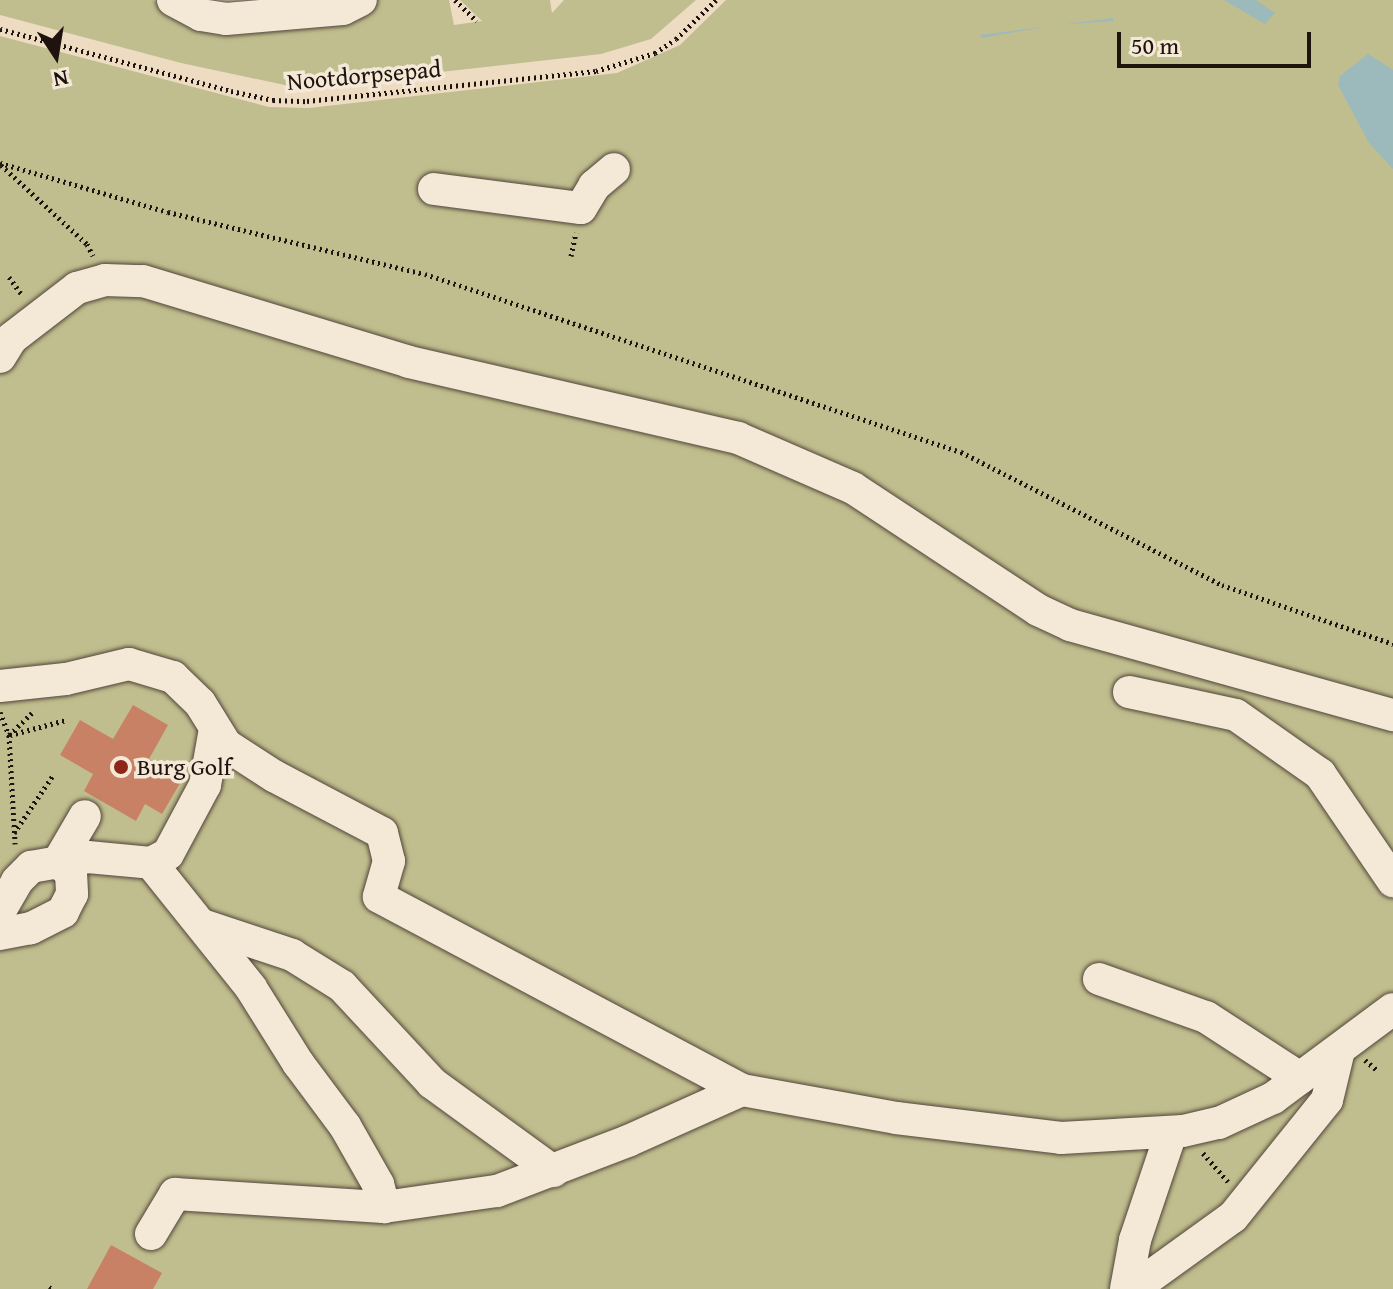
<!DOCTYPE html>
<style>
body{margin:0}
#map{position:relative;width:1393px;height:1289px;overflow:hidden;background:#eedcc2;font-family:"Gentium Book Plus",serif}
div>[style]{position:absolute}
.green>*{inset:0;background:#c0be8e}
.water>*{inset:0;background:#9cb9bc}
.building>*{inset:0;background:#c88165}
.path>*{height:5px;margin-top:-2.5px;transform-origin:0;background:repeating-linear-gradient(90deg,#1e130e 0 2px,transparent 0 6px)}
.roads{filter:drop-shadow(0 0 2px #52453b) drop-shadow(0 0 2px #52453b)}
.minor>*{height:32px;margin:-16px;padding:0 16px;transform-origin:16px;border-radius:16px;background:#f4e8d7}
.dots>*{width:22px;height:22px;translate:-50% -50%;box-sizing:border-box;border:4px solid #f4e8d7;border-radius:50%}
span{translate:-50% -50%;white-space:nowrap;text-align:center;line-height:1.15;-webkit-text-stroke:7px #f4e8d7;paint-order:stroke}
.street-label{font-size:24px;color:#1e130e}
.poi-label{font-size:24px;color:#1e130e}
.left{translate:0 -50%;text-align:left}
.north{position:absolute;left:16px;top:16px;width:80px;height:80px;-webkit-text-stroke:6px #f4e8d7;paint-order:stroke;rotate:168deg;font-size:22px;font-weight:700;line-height:32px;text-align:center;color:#1e130e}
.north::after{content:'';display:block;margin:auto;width:28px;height:36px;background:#1e130e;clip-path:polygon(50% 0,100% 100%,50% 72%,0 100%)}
.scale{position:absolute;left:1117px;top:32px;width:194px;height:36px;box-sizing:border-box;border:4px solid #1e130e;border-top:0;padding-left:10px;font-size:24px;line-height:28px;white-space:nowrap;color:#1e130e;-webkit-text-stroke:6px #f4e8d7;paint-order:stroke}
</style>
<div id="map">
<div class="green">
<div style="clip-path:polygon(0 0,153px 0,178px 16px,376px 0,449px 0,454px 25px,482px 21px,460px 0,550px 0,552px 13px,564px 0,696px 0,651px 39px,601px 54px,299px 88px,181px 63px,0 15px)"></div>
<div style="clip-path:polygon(726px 0,1393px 0,1393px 1289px,0 1289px,0 36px,269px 107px,309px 108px,617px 73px,680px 45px)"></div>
</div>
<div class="water">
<div style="clip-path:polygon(1224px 0,1256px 0,1275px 13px,1265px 24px)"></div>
<div style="clip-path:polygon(1113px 18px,1113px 21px,1056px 25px,981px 38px,980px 35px)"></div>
<div style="clip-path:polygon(1368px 54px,1393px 70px,1393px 169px,1369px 143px,1338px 85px,1340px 76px)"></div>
</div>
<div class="building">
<div style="clip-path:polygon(133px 705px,168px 725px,149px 759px,183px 778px,162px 814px,145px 804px,136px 821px,84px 791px,93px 774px,60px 755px,80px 720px,113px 739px)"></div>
<div style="clip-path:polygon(111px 1245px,162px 1273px,153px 1289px,87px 1289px)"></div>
</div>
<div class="path">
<div style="left:455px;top:0;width:30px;rotate:44deg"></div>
<div style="left:0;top:29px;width:239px;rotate:15deg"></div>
<div style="left:231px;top:91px;width:43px;rotate:12.1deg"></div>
<div style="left:273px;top:100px;width:34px;rotate:2deg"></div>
<div style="left:307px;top:101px;width:291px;rotate:-5.9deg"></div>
<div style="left:596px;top:71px;width:62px;rotate:-17deg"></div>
<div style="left:655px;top:53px;width:25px;rotate:-34deg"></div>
<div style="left:676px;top:39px;width:56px;rotate:-44.3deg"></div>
<div style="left:0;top:163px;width:175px;rotate:16.3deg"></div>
<div style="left:168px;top:212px;width:264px;rotate:13.6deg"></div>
<div style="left:425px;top:274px;width:565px;rotate:18.37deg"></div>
<div style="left:961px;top:452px;width:293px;rotate:27deg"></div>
<div style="left:1222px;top:585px;width:181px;rotate:19deg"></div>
<div style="left:1px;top:165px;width:117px;rotate:42.6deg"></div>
<div style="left:87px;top:244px;width:13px;rotate:63deg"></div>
<div style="left:571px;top:256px;width:24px;rotate:-78deg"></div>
<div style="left:9px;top:277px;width:22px;rotate:54deg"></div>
<div style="left:0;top:712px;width:25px;rotate:69deg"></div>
<div style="left:9px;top:735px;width:109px;rotate:86.8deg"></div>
<div style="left:9px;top:735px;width:35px;rotate:-44deg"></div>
<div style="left:10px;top:735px;width:58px;rotate:-15deg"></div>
<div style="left:14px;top:833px;width:71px;rotate:-55.9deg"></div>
<div style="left:1365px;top:1060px;width:16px;rotate:40deg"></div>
<div style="left:1203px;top:1153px;width:38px;rotate:49deg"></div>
<div style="left:49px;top:1287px;width:4px;rotate:34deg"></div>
</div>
<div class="roads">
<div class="minor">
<div style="left:173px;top:0;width:32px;rotate:28deg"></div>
<div style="left:201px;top:15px;width:25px;rotate:9deg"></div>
<div style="left:226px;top:19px;width:117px;rotate:-4.9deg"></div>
<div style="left:343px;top:9px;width:20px;rotate:-27deg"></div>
<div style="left:434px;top:189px;width:148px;rotate:7.4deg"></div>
<div style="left:581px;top:208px;width:26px;rotate:-59deg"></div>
<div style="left:594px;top:186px;width:26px;rotate:-40deg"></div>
<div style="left:0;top:357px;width:22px;rotate:-58deg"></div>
<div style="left:12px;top:338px;width:82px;rotate:-37.6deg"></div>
<div style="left:77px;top:288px;width:29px;rotate:-16deg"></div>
<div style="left:105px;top:280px;width:38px;rotate:2deg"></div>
<div style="left:143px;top:281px;width:278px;rotate:16.9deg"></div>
<div style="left:409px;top:362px;width:338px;rotate:13deg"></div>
<div style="left:738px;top:438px;width:125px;rotate:23.5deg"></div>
<div style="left:853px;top:488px;width:222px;rotate:33.4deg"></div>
<div style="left:1038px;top:610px;width:35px;rotate:25deg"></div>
<div style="left:1070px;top:625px;width:335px;rotate:15.6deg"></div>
<div style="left:0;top:686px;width:66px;rotate:-6.1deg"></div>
<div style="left:66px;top:679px;width:65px;rotate:-13.4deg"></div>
<div style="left:129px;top:664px;width:46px;rotate:16.5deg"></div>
<div style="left:173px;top:677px;width:37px;rotate:44deg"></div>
<div style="left:200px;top:703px;width:49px;rotate:58.2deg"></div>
<div style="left:226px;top:745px;width:57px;rotate:32.9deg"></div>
<div style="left:274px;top:776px;width:122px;rotate:27.8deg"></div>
<div style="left:382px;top:833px;width:29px;rotate:76deg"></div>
<div style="left:389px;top:861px;width:37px;rotate:106deg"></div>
<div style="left:379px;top:897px;width:411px;rotate:28deg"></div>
<div style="left:1129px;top:692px;width:109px;rotate:12.1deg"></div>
<div style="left:1236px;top:715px;width:103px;rotate:35.1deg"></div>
<div style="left:1320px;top:774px;width:130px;rotate:55.7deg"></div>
<div style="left:58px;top:862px;width:30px;rotate:-9deg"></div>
<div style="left:88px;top:857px;width:63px;rotate:5.4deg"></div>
<div style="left:151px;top:863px;width:19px;rotate:-28deg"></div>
<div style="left:168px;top:854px;width:78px;rotate:-61.8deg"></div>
<div style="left:205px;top:785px;width:57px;rotate:-79.9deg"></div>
<div style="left:58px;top:862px;width:53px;rotate:-59.6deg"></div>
<div style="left:151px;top:863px;width:160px;rotate:51.3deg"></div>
<div style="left:251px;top:988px;width:89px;rotate:57.9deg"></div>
<div style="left:298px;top:1063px;width:79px;rotate:53.3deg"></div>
<div style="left:345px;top:1126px;width:67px;rotate:60.4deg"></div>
<div style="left:378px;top:1184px;width:24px;rotate:75deg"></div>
<div style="left:0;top:911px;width:34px;rotate:-60deg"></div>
<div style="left:17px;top:881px;width:20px;rotate:-45deg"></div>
<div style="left:31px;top:867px;width:27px;rotate:-10deg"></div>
<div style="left:58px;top:862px;width:17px;rotate:40deg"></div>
<div style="left:71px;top:873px;width:21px;rotate:87deg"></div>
<div style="left:72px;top:894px;width:20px;rotate:117deg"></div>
<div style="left:63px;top:912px;width:36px;rotate:153deg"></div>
<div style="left:31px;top:928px;width:32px;rotate:169deg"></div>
<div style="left:205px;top:926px;width:92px;rotate:18.4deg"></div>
<div style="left:292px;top:955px;width:59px;rotate:31.8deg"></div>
<div style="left:342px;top:986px;width:132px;rotate:47.1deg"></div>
<div style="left:432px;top:1083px;width:150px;rotate:36deg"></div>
<div style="left:1099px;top:979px;width:114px;rotate:19.6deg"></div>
<div style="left:1206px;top:1017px;width:112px;rotate:33deg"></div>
<div style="left:151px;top:1234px;width:47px;rotate:-59deg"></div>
<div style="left:175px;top:1194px;width:209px;rotate:3.6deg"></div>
<div style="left:384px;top:1207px;width:114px;rotate:-8.1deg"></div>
<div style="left:497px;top:1191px;width:140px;rotate:-20.9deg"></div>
<div style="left:628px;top:1141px;width:125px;rotate:-24.1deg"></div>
<div style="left:742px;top:1090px;width:157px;rotate:10.3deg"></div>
<div style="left:896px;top:1118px;width:166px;rotate:6.9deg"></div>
<div style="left:1061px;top:1138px;width:122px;rotate:-3.3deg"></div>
<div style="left:1183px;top:1131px;width:37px;rotate:-13deg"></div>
<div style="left:1219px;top:1123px;width:60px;rotate:-24.8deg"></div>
<div style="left:1273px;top:1098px;width:149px;rotate:-36.6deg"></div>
<div style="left:1126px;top:1289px;width:50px;rotate:-79.6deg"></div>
<div style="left:1135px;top:1240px;width:113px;rotate:-71.4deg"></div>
<div style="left:1133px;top:1289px;width:123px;rotate:-35.8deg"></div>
<div style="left:1233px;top:1217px;width:150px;rotate:-51.2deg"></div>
<div style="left:1327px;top:1100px;width:51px;rotate:-76.5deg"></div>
</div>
</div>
<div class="dots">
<div style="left:121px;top:767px;background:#8f2418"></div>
</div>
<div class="street-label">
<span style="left:364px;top:75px;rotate:-5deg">Nootdorpsepad</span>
</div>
<div class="poi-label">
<span class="left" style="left:137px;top:767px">Burg Golf</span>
</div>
<div class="north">N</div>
<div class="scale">50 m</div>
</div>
